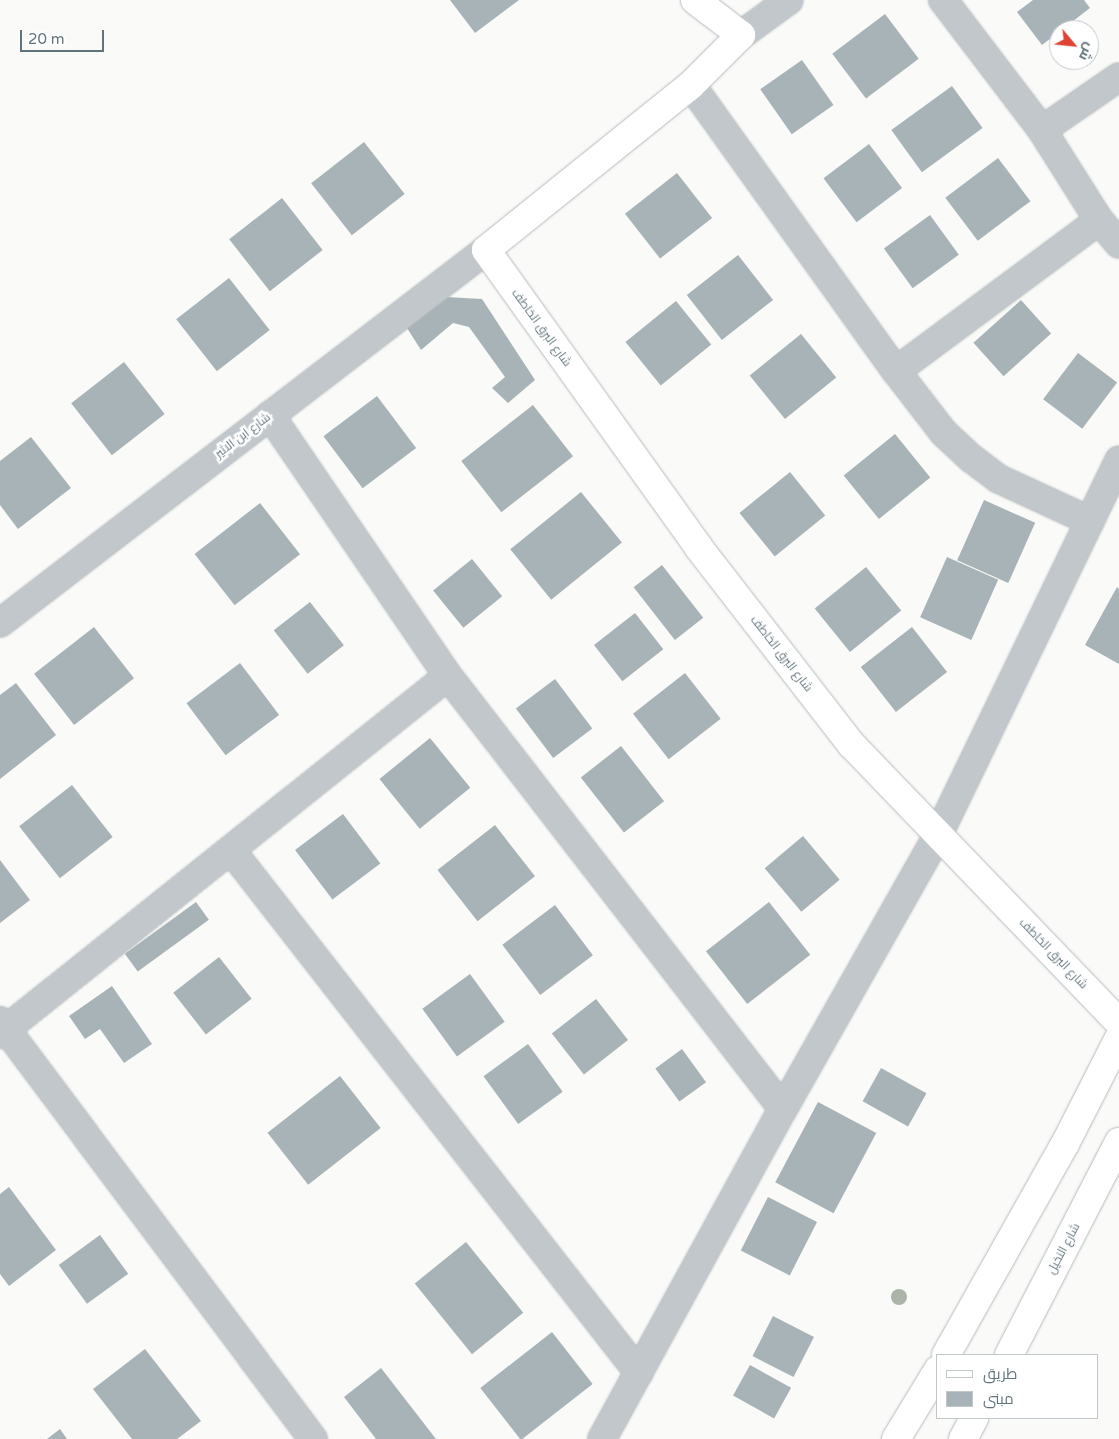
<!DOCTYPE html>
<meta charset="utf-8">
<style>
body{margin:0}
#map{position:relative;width:1119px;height:1439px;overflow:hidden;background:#fafaf8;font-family:"Varela Round",Cairo,sans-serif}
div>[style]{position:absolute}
.building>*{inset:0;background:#a8b3b7;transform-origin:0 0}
.roads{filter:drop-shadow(0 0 1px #b5bbbe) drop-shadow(0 0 1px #b5bbbe)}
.street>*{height:28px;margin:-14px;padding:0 14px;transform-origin:14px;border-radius:14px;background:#c1c7ca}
.primary>*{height:28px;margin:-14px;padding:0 14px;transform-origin:14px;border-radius:14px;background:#fff}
.trees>*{width:16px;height:16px;margin:-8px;border-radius:50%;background:#abb4a7}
span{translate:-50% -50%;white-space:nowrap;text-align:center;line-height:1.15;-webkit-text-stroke:5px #fff;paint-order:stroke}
.street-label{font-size:12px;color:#61747c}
.legend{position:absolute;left:936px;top:1354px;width:162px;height:65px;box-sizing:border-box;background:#fff;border:1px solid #c0c7cb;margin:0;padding:6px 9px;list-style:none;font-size:15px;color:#61747c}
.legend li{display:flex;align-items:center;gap:10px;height:25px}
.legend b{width:25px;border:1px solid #c0c7cb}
.north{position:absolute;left:1049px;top:20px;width:50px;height:50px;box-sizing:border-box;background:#fff;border:1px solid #c0c7cb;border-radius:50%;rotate:118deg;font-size:14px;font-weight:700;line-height:20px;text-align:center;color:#61747c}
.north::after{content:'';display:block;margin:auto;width:18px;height:22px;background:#de4334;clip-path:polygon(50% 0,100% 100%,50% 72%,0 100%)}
.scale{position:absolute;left:20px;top:30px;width:84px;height:22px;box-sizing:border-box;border:2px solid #61747c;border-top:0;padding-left:6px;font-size:15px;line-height:18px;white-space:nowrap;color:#61747c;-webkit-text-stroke:4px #fff;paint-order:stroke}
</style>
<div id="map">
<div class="building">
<div style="clip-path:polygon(450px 0,519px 0,475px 33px)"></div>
<div style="clip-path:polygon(1033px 0,1084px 0,1090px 8px,1042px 45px,1017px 12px)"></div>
<div style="left:885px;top:14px;width:56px;height:66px;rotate:53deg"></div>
<div style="left:802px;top:60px;width:55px;height:51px;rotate:55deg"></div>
<div style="left:952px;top:86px;width:52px;height:75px;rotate:54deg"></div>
<div style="left:364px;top:142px;width:66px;height:67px;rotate:52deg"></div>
<div style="left:869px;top:144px;width:55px;height:57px;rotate:53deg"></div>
<div style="left:998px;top:158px;width:54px;height:66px;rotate:53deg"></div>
<div style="left:677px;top:173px;width:57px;height:66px;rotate:52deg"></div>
<div style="left:282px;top:198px;width:66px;height:67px;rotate:52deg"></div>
<div style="left:930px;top:215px;width:49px;height:57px;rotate:54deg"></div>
<div style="left:738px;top:255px;width:57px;height:65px;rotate:52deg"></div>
<div style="left:229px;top:278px;width:66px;height:67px;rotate:52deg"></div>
<div style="clip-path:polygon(446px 297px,482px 299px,535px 380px,508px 403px,492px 388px,505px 377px,469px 327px,453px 323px,421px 350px,407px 328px)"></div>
<div style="left:1021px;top:300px;width:45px;height:64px;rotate:48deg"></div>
<div style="left:676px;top:301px;width:56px;height:65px;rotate:51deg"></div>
<div style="left:801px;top:334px;width:56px;height:66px;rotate:51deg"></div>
<div style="left:1078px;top:353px;width:49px;height:58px;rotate:37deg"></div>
<div style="left:124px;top:362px;width:66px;height:67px;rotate:52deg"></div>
<div style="left:377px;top:396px;width:65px;height:67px;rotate:53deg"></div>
<div style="left:533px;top:405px;width:65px;height:91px;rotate:52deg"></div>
<div style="left:895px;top:434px;width:56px;height:66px;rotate:51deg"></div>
<div style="clip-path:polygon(31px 437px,71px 488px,18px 529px,0 505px,0 461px)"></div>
<div style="left:790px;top:472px;width:56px;height:65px;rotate:51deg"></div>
<div style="left:581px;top:492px;width:65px;height:91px;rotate:51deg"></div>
<div style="left:984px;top:500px;width:56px;height:66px;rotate:24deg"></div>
<div style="left:260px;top:503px;width:65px;height:83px;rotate:52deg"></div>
<div style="left:947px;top:557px;width:56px;height:66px;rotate:24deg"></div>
<div style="left:472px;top:559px;width:48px;height:50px;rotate:51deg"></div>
<div style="left:662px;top:565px;width:67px;height:36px;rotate:52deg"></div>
<div style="left:866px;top:567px;width:56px;height:66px;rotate:51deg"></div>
<div style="clip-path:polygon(1117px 587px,1119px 589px,1119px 664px,1085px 645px)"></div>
<div style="left:310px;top:602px;width:55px;height:46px;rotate:52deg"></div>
<div style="left:635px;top:613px;width:46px;height:52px;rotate:52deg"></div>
<div style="left:94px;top:627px;width:65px;height:76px;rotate:52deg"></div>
<div style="left:912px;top:627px;width:57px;height:65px;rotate:52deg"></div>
<div style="left:240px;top:663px;width:65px;height:67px;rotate:53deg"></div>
<div style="left:685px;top:673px;width:58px;height:66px;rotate:52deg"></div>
<div style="left:555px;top:679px;width:62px;height:49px;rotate:53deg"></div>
<div style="clip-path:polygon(16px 683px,56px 735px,0 779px,0 695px)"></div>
<div style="left:430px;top:738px;width:64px;height:65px;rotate:51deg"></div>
<div style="left:621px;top:746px;width:70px;height:51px;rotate:52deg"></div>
<div style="left:72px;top:785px;width:66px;height:67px;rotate:52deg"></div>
<div style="left:343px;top:814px;width:62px;height:60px;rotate:53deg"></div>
<div style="left:495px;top:825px;width:65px;height:73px;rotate:52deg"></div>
<div style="left:803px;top:836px;width:57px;height:50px;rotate:50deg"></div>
<div style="clip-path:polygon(0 860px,30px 900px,0 923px)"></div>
<div style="left:196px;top:902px;width:22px;height:88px;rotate:54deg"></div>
<div style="left:769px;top:902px;width:67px;height:80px;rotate:52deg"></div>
<div style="left:555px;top:905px;width:63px;height:66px;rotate:53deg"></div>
<div style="left:219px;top:957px;width:53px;height:58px;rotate:52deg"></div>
<div style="left:470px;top:974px;width:59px;height:59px;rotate:54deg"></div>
<div style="clip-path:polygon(112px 986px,152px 1044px,124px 1063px,100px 1029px,85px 1039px,69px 1016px)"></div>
<div style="left:596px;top:999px;width:52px;height:56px;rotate:52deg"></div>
<div style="left:528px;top:1044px;width:59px;height:55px;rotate:54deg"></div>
<div style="left:682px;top:1049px;width:41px;height:33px;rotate:54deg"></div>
<div style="left:881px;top:1068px;width:52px;height:38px;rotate:29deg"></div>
<div style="left:340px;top:1076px;width:66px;height:92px;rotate:52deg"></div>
<div style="left:818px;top:1102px;width:66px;height:91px;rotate:28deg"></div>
<div style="clip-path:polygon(9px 1187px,56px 1250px,9px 1286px,0 1274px,0 1194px)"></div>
<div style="left:768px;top:1197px;width:55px;height:60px;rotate:27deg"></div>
<div style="left:100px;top:1235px;width:48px;height:51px;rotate:54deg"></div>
<div style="left:466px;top:1242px;width:91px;height:66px;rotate:51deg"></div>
<div style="left:773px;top:1316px;width:46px;height:45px;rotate:27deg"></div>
<div style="left:552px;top:1332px;width:66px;height:91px;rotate:52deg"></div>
<div style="clip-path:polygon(145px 1349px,201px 1421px,177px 1439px,132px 1439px,93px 1389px)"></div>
<div style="left:750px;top:1365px;width:47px;height:35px;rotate:29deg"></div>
<div style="clip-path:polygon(381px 1368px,436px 1439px,376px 1439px,344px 1397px)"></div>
<div style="clip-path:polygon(60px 1429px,67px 1439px,47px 1439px)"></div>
</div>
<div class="roads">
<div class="street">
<div style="left:943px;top:0;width:163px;rotate:52.7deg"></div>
<div style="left:1042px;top:130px;width:107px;rotate:57.7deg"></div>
<div style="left:1099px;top:220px;width:31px;rotate:50deg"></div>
<div style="left:741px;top:35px;width:59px;rotate:-36.1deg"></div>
<div style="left:691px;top:85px;width:352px;rotate:54.4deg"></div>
<div style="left:896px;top:371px;width:78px;rotate:52.3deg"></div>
<div style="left:944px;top:433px;width:37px;rotate:43deg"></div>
<div style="left:971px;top:458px;width:35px;rotate:37deg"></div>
<div style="left:999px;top:479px;width:100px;rotate:24.8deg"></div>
<div style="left:1042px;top:130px;width:93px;rotate:-34.5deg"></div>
<div style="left:896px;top:371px;width:253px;rotate:-36.6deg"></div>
<div style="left:270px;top:415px;width:316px;rotate:55.7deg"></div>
<div style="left:448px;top:676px;width:547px;rotate:52.27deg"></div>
<div style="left:0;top:623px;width:613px;rotate:-37.51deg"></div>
<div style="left:231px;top:850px;width:663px;rotate:52.04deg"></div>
<div style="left:0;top:1021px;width:522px;rotate:53.17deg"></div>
<div style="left:0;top:1034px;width:573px;rotate:-38.63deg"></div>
<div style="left:602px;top:1439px;width:376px;rotate:-61.3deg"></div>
<div style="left:783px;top:1109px;width:315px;rotate:-60.5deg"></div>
<div style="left:938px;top:835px;width:416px;rotate:-64.2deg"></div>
</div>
<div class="primary">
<div style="left:695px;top:0;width:58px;rotate:37.3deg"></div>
<div style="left:741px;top:35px;width:71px;rotate:135deg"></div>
<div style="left:691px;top:85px;width:263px;rotate:141.2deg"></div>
<div style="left:486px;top:250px;width:366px;rotate:54.4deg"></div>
<div style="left:699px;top:548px;width:249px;rotate:52.2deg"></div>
<div style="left:852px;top:745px;width:385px;rotate:46.1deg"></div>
<div style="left:946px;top:1355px;width:242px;rotate:-60.6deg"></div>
<div style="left:1065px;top:1144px;width:119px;rotate:-63deg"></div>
<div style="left:1009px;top:1355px;width:240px;rotate:-62.7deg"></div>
<div style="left:896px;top:1439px;width:81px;rotate:-58.7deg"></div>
<div style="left:963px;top:1439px;width:24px;rotate:-62deg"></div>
</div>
</div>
<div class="trees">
<div style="left:899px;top:1297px"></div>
</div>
<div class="street-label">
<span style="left:541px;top:328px;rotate:54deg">شارع البرق الخاطف</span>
<span style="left:243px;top:436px;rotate:-37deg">شارع ابن الاثير</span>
<span style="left:781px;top:654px;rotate:52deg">شارع البرق الخاطف</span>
<span style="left:1053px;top:954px;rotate:46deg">شارع البرق الخاطف</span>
<span style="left:1064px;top:1249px;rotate:-62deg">شارع النخيل</span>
</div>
<ul class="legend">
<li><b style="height:6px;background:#fff"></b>طريق</li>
<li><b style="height:14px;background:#a8b3b7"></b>مبنى</li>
</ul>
<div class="north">ش</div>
<div class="scale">20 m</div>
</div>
